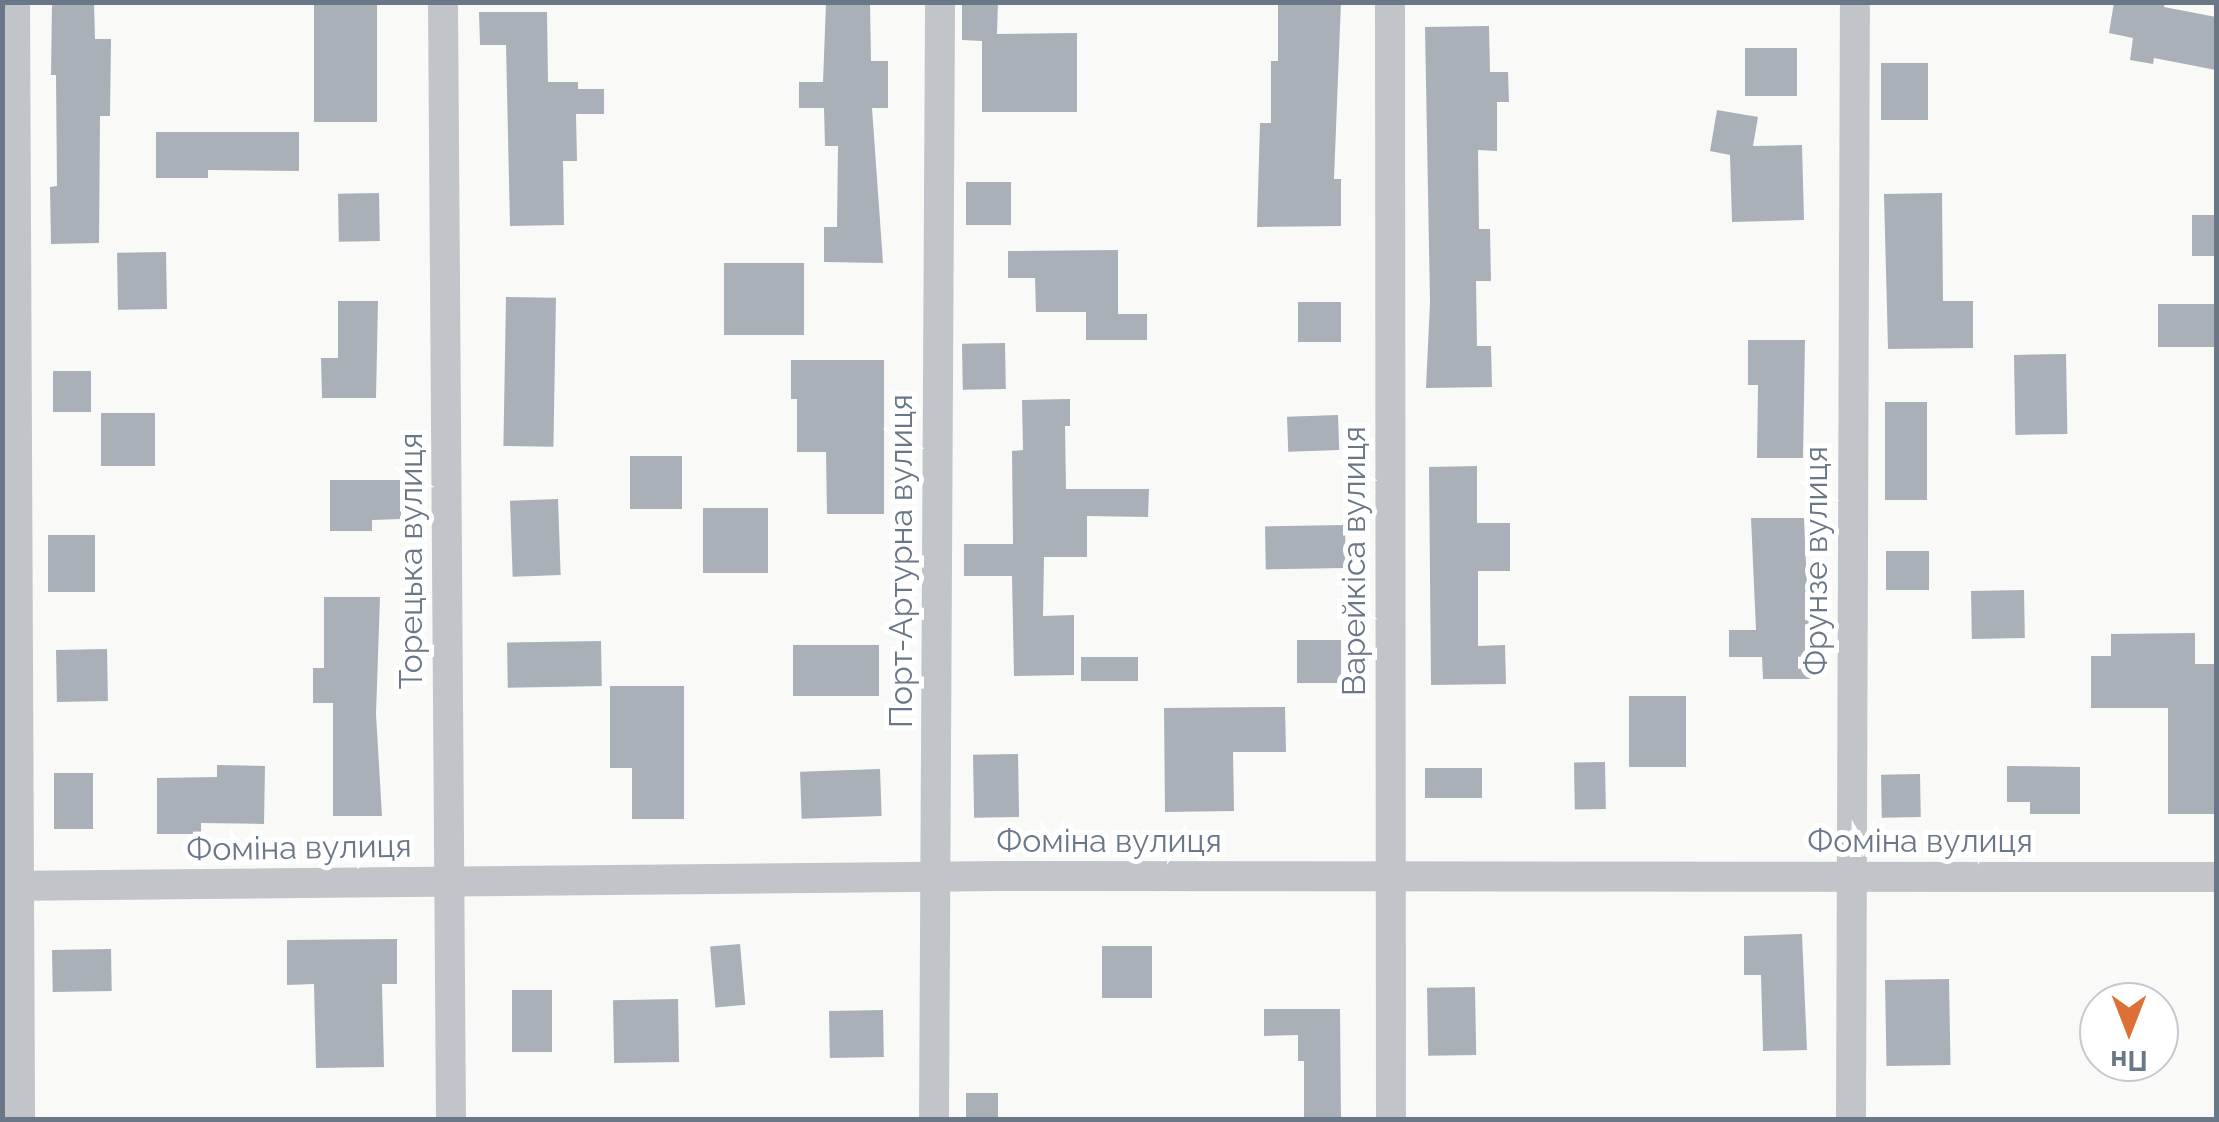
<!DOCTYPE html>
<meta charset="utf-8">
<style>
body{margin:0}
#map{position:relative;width:2219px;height:1122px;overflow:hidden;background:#f9faf8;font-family:Raleway,sans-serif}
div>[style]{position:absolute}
.building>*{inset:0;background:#a9b0b8;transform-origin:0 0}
.minor>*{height:30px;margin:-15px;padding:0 15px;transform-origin:15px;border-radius:15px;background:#c1c5c9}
span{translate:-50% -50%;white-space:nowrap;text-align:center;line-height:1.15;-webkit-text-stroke:10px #fff;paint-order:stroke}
.street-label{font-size:32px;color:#6a7787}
.frame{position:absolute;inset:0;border:5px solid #6a7787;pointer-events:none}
.north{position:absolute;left:2079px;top:982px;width:100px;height:100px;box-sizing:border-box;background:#fff;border:2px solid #c3c9cf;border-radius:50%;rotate:180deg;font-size:28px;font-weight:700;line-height:40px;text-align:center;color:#6a7787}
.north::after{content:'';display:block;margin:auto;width:35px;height:45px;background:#dc7036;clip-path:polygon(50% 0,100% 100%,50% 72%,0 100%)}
</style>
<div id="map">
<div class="building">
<div style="clip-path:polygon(52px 2px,94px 2px,95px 39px,111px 39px,110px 116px,100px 116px,99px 243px,51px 244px,50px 187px,57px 186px,56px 75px,51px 75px)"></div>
<div style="left:314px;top:2px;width:63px;height:120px"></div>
<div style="clip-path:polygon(962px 2px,998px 2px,997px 34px,1077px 33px,1077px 112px,982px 112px,982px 41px,962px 40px)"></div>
<div style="clip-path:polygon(1278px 2px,1341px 2px,1334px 179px,1341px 179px,1341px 226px,1257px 227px,1260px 123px,1271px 123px,1271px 61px,1278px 61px)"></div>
<div style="clip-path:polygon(2114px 2px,2165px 2px,2164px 7px,2216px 17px,2216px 70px,2154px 58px,2153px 64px,2130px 60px,2133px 38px,2109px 33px)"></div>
<div style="clip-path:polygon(826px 3px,870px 3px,871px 61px,888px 61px,888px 108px,872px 108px,883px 263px,824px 262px,824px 227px,837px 227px,838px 146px,825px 146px,824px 108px,799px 108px,799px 82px,823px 82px)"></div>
<div style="clip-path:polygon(479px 12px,547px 12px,548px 82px,578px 82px,578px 89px,604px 89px,604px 114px,576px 114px,577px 161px,563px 161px,564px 225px,510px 226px,506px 45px,480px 45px)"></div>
<div style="clip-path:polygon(1489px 26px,1490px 72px,1508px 72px,1509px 102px,1497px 102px,1497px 151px,1478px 150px,1479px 229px,1490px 229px,1491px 281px,1476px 281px,1477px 346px,1491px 346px,1492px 387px,1426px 388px,1430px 302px,1425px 27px)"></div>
<div style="left:1745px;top:48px;width:52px;height:48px"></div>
<div style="left:1881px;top:63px;width:47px;height:57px"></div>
<div style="clip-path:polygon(1717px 110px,1758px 117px,1753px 146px,1802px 145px,1804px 220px,1732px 222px,1730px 155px,1710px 151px)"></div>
<div style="clip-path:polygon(156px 132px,299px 132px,299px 171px,208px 170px,208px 178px,156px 178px)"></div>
<div style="left:966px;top:182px;width:45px;height:43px"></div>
<div style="left:379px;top:193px;width:48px;height:41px;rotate:89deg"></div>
<div style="clip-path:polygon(1942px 193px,1943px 301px,1973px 301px,1973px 348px,1888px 349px,1884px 194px)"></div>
<div style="left:2192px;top:215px;width:24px;height:41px"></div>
<div style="clip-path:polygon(1118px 250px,1118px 314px,1147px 314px,1147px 340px,1086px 340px,1086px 312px,1036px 312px,1035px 278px,1008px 278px,1008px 251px)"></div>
<div style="left:166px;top:252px;width:57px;height:49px;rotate:89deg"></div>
<div style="left:724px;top:263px;width:80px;height:72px"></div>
<div style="left:506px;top:297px;width:50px;height:149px;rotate:1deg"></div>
<div style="clip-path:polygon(338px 301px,378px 301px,376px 398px,322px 398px,321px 358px,338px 358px)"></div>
<div style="left:1298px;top:302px;width:43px;height:40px"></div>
<div style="left:2216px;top:304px;width:43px;height:58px;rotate:90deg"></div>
<div style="clip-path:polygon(1748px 340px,1805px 340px,1803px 458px,1757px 458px,1758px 385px,1748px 385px)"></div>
<div style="left:1005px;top:343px;width:46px;height:43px;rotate:89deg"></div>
<div style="left:2066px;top:354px;width:80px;height:52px;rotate:89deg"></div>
<div style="clip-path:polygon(791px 360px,884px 360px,884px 514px,827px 514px,826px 452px,797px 452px,797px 399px,791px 399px)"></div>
<div style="left:53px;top:371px;width:38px;height:41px"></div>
<div style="clip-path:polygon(1070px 399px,1070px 426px,1065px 426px,1066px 489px,1149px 489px,1148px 517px,1087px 516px,1087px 557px,1044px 557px,1043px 616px,1074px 615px,1074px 675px,1014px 676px,1012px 576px,964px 576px,964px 544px,1013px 544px,1012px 451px,1023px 450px,1022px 400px)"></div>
<div style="left:1885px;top:402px;width:42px;height:98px"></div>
<div style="left:101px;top:413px;width:54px;height:53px"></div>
<div style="left:1338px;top:415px;width:35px;height:51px;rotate:88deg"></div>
<div style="left:630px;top:456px;width:52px;height:53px"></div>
<div style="clip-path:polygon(1477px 466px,1477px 523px,1510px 523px,1510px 571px,1478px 571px,1478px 646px,1505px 645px,1506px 684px,1431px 685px,1429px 467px)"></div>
<div style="clip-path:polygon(330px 480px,401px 480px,401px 519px,372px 520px,372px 531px,330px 531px)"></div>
<div style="left:558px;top:499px;width:76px;height:48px;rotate:88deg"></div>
<div style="left:703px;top:508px;width:65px;height:65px"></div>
<div style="clip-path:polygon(1751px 518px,1804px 518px,1811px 679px,1763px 679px,1762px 657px,1729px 657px,1729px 630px,1756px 630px)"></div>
<div style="left:1345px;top:525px;width:43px;height:80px;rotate:89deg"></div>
<div style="left:48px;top:535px;width:47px;height:57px"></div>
<div style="left:1886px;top:551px;width:43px;height:39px"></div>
<div style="left:2024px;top:590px;width:48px;height:53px;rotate:89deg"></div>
<div style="clip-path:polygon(324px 597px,380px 597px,376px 714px,382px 816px,333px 816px,333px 703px,313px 703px,313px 668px,324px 668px)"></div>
<div style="clip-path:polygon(2195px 633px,2195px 664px,2216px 664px,2216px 814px,2168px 814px,2168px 708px,2091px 708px,2091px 656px,2111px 656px,2111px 634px)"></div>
<div style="left:1297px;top:640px;width:44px;height:43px"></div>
<div style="left:601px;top:641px;width:45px;height:94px;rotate:89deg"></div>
<div style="left:879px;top:645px;width:51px;height:86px;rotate:90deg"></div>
<div style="left:107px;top:649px;width:52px;height:51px;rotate:89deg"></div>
<div style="left:1081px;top:657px;width:57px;height:24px"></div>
<div style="clip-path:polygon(610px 686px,684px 686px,684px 819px,632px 819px,632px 768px,610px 768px)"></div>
<div style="left:1629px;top:696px;width:57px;height:71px"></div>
<div style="clip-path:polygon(1285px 707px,1286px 752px,1233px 752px,1234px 811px,1165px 812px,1164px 708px)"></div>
<div style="left:1018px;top:754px;width:63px;height:45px;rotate:89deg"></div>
<div style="left:1605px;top:762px;width:47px;height:31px;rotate:89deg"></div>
<div style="clip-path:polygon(217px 765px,265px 766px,264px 824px,201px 823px,201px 834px,157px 834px,157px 778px,217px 777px)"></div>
<div style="clip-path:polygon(2007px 766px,2080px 767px,2080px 814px,2030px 814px,2030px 802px,2007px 802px)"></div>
<div style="left:1425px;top:768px;width:57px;height:30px"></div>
<div style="left:880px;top:769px;width:47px;height:80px;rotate:88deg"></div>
<div style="left:93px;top:773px;width:56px;height:39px;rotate:90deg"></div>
<div style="left:1920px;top:774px;width:43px;height:39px;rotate:89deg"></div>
<div style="clip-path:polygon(1802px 934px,1807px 1050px,1763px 1051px,1761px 975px,1744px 975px,1744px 936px)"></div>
<div style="clip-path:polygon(397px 939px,397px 984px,382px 984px,384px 1067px,316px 1068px,314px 984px,287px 985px,287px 940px)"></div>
<div style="left:740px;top:944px;width:61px;height:30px;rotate:85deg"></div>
<div style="left:1102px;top:946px;width:50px;height:52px"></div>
<div style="left:111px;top:949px;width:42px;height:59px;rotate:89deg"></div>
<div style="left:1949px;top:979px;width:86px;height:64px;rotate:89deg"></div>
<div style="left:1475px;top:987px;width:68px;height:48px;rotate:89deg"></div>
<div style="left:512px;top:990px;width:40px;height:62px"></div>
<div style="left:678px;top:999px;width:63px;height:65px;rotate:89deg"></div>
<div style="clip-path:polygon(1264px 1009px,1340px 1009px,1341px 1120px,1304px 1120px,1304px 1061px,1298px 1061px,1298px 1035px,1264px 1036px)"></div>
<div style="left:883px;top:1010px;width:47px;height:54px;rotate:89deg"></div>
<div style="left:966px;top:1093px;width:32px;height:27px"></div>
</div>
<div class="minor">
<div style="left:15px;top:2px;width:1118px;rotate:89.74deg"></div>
<div style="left:443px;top:2px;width:1118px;rotate:89.59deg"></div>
<div style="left:1390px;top:2px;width:1118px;rotate:89.95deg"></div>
<div style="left:2px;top:886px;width:1001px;rotate:-0.57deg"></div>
<div style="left:1003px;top:876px;width:1213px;rotate:0.05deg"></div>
<div style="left:934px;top:1120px;width:1118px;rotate:-89.69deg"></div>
<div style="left:1851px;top:1120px;width:1118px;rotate:-89.8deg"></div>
</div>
<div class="street-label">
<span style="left:411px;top:561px;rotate:-90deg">Торецька вулиця</span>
<span style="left:901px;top:561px;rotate:-90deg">Порт-Артурна вулиця</span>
<span style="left:1354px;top:561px;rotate:-90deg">Варейкіса вулиця</span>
<span style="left:1816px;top:561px;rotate:-90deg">Фрунзе вулиця</span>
<span style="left:1109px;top:841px">Фоміна вулиця</span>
<span style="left:1920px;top:841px">Фоміна вулиця</span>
<span style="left:299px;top:848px;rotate:-1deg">Фоміна вулиця</span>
</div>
<div class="frame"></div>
<div class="north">Пн</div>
</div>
